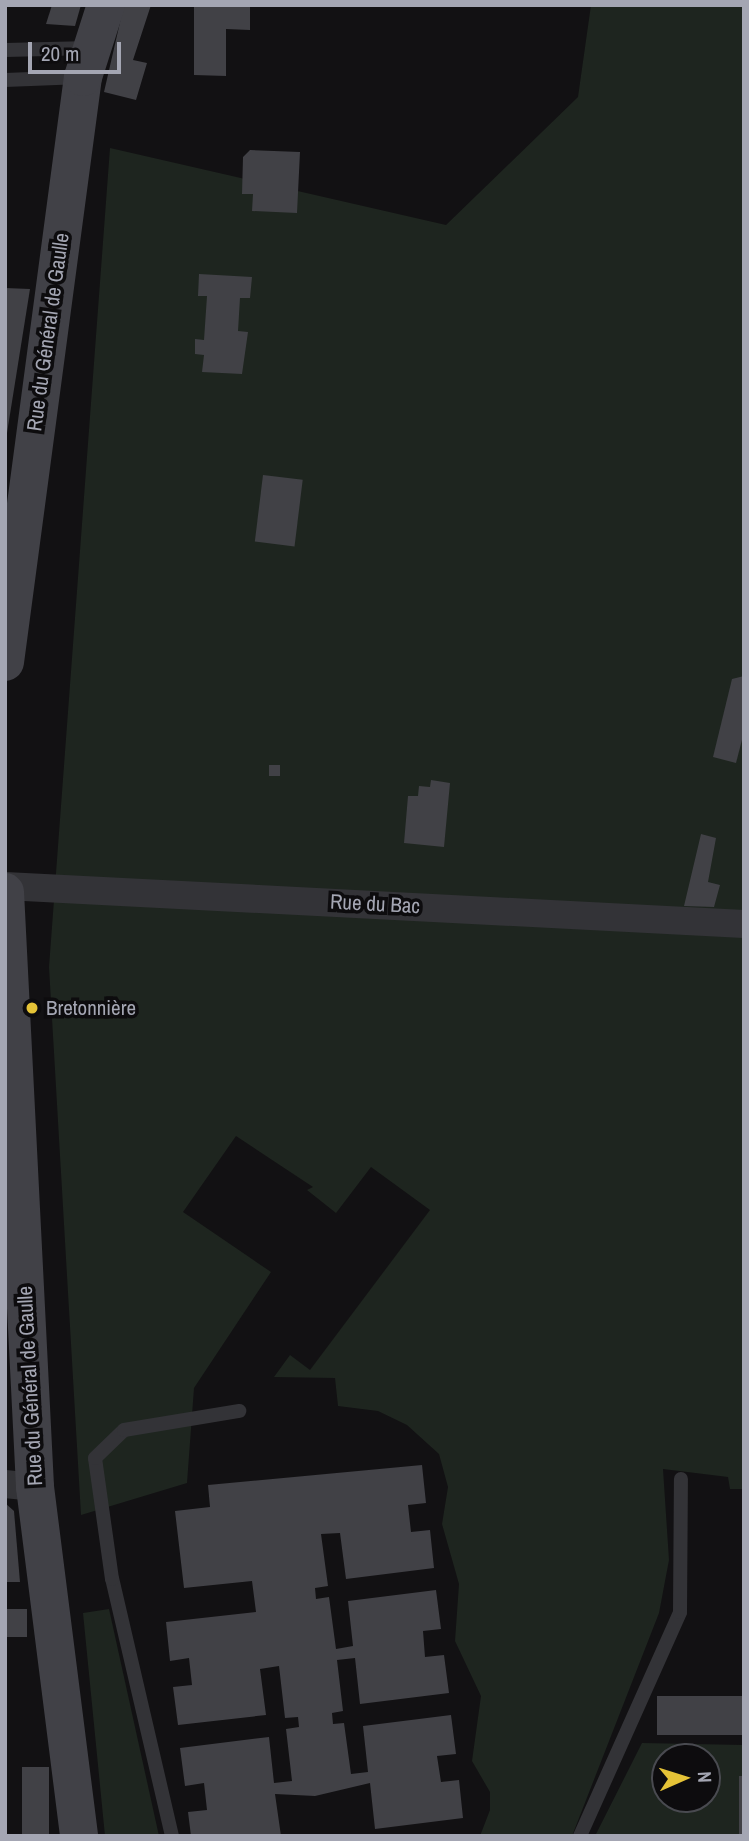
<!DOCTYPE html>
<meta charset="utf-8">
<style>
body{margin:0}
#map{position:relative;width:749px;height:1841px;overflow:hidden;background:#121113;font-family:"Archivo Narrow",sans-serif}
div>[style]{position:absolute}
.green>*{inset:0;background:#1e251f}
.building>*{inset:0;background:#414146;transform-origin:0 0}
.lane>*{height:14px;margin:-7px;padding:0 7px;transform-origin:7px;border-radius:7px;background:#333337}
.street>*{height:28px;margin:-14px;padding:0 14px;transform-origin:14px;border-radius:14px;background:#333337}
.secondary>*{height:38px;margin:-19px;padding:0 19px;transform-origin:19px;border-radius:19px;background:#414147}
.dots>*{width:19px;height:19px;translate:-50% -50%;box-sizing:border-box;border:4px solid #0d0c0e;border-radius:50%}
span{translate:-50% -50%;white-space:nowrap;text-align:center;line-height:1.15;-webkit-text-stroke:7px #0d0c0e;paint-order:stroke}
.street-label{font-size:21px;color:#a4a6b3}
.poi-label{font-size:21px;color:#a4a6b3}
.left{translate:0 -50%;text-align:left}
.frame{position:absolute;inset:0;border:7px solid #a4a6b3;pointer-events:none}
.north{position:absolute;left:651px;top:1743px;width:70px;height:70px;box-sizing:border-box;background:#0d0c0e;border:2px solid #494a50;border-radius:50%;rotate:87deg;font-size:19px;font-weight:700;line-height:28px;text-align:center;color:#a4a6b3}
.north::after{content:'';display:block;margin:auto;width:24px;height:32px;background:#e5c337;clip-path:polygon(50% 0,100% 100%,50% 72%,0 100%)}
.scale{position:absolute;left:28px;top:42px;width:93px;height:32px;box-sizing:border-box;border:4px solid #a4a6b3;border-top:0;padding-left:9px;font-size:21px;line-height:24px;white-space:nowrap;color:#a4a6b3;-webkit-text-stroke:5px #0d0c0e;paint-order:stroke}
</style>
<div id="map">
<div class="green">
<div style="clip-path:polygon(591px 5px,744px 5px,744px 1489px,730px 1489px,728px 1477px,663px 1469px,669px 1560px,659px 1613px,572px 1836px,480px 1836px,490px 1810px,490px 1792px,472px 1761px,481px 1696px,455px 1641px,459px 1584px,442px 1524px,448px 1487px,439px 1454px,407px 1425px,378px 1411px,338px 1406px,335px 1378px,274px 1377px,290px 1355px,310px 1370px,430px 1210px,371px 1167px,336px 1213px,307px 1190px,313px 1187px,236px 1136px,183px 1212px,271px 1272px,194px 1388px,187px 1483px,81px 1515px,49px 967px,110px 148px,446px 225px,578px 97px)"></div>
<div style="clip-path:polygon(109px 1609px,159px 1836px,105px 1836px,83px 1613px)"></div>
<div style="clip-path:polygon(evenodd,642px 1743px,744px 1745px,744px 1836px,595px 1836px,642px 1743px,665px 1757px,707px 1757px,707px 1799px,665px 1799px,665px 1757px)"></div>
</div>
<div class="building">
<div style="clip-path:polygon(52px 5px,81px 5px,75px 26px,46px 24px)"></div>
<div style="clip-path:polygon(124px 5px,151px 5px,133px 60px,147px 63px,136px 100px,104px 92px)"></div>
<div style="clip-path:polygon(194px 5px,250px 5px,250px 30px,226px 29px,226px 76px,194px 75px)"></div>
<div style="clip-path:polygon(250px 150px,300px 152px,297px 213px,252px 211px,253px 194px,242px 194px,243px 157px)"></div>
<div style="clip-path:polygon(199px 274px,252px 277px,250px 298px,240px 298px,238px 331px,248px 332px,242px 374px,202px 372px,204px 355px,195px 354px,195px 339px,204px 340px,207px 296px,198px 296px)"></div>
<div style="clip-path:polygon(5px 288px,30px 289px,7px 433px,5px 433px)"></div>
<div style="left:263px;top:475px;width:40px;height:67px;rotate:7deg"></div>
<div style="clip-path:polygon(744px 676px,744px 732px,736px 763px,713px 757px,732px 679px)"></div>
<div style="left:269px;top:765px;width:11px;height:11px"></div>
<div style="clip-path:polygon(431px 780px,450px 783px,444px 847px,404px 843px,408px 796px,418px 796px,419px 786px,430px 787px)"></div>
<div style="clip-path:polygon(701px 834px,716px 838px,708px 882px,720px 885px,714px 907px,684px 906px)"></div>
<div style="clip-path:polygon(422px 1465px,426px 1503px,408px 1505px,411px 1532px,430px 1530px,434px 1568px,346px 1579px,340px 1533px,321px 1534px,328px 1586px,315px 1588px,316px 1599px,329px 1597px,336px 1649px,353px 1646px,348px 1601px,436px 1590px,441px 1629px,423px 1631px,425px 1657px,444px 1655px,449px 1693px,360px 1704px,355px 1658px,337px 1660px,343px 1711px,332px 1713px,333px 1724px,344px 1723px,351px 1774px,368px 1772px,363px 1726px,451px 1715px,456px 1754px,437px 1756px,441px 1782px,459px 1780px,463px 1818px,375px 1829px,370px 1783px,315px 1796px,275px 1794px,281px 1836px,191px 1836px,188px 1812px,207px 1810px,204px 1783px,185px 1786px,180px 1748px,269px 1737px,274px 1783px,292px 1781px,286px 1729px,299px 1727px,298px 1717px,285px 1718px,279px 1666px,260px 1669px,266px 1715px,178px 1725px,173px 1687px,192px 1685px,189px 1658px,170px 1661px,166px 1622px,256px 1612px,252px 1581px,184px 1588px,175px 1511px,210px 1507px,208px 1485px)"></div>
<div style="clip-path:polygon(5px 1503px,14px 1511px,20px 1582px,5px 1582px)"></div>
<div style="left:5px;top:1609px;width:22px;height:28px"></div>
<div style="left:657px;top:1696px;width:87px;height:39px"></div>
<div style="left:22px;top:1767px;width:27px;height:69px"></div>
<div style="left:739px;top:1776px;width:5px;height:60px"></div>
</div>
<div class="lane">
<div style="left:5px;top:50px;width:86px;rotate:-1.3deg"></div>
<div style="left:5px;top:80px;width:77px;rotate:-2.2deg"></div>
<div style="left:172px;top:1836px;width:264px;rotate:-103.1deg"></div>
<div style="left:112px;top:1579px;width:122px;rotate:-98deg"></div>
<div style="left:95px;top:1458px;width:40px;rotate:-44deg"></div>
<div style="left:124px;top:1430px;width:117px;rotate:-9.4deg"></div>
<div style="left:580px;top:1836px;width:245px;rotate:-65.9deg"></div>
<div style="left:680px;top:1612px;width:133px;rotate:-89.6deg"></div>
</div>
<div class="street">
<div style="left:5px;top:886px;width:740px;rotate:2.94deg"></div>
<div style="left:5px;top:1484px;width:30px;rotate:6deg"></div>
</div>
<div class="secondary">
<div style="left:5px;top:662px;width:590px;rotate:-82.41deg"></div>
<div style="left:83px;top:77px;width:76px;rotate:-72.3deg"></div>
<div style="left:5px;top:892px;width:596px;rotate:87.11deg"></div>
<div style="left:35px;top:1487px;width:352px;rotate:82.8deg"></div>
</div>
<div class="dots">
<div style="left:32px;top:1008px;background:#e5c337"></div>
</div>
<div class="street-label">
<span style="left:48px;top:332px;rotate:-82deg">Rue du Général de Gaulle</span>
<span style="left:375px;top:904px;rotate:3deg">Rue du Bac</span>
<span style="left:30px;top:1386px;rotate:-93deg">Rue du Général de Gaulle</span>
</div>
<div class="poi-label">
<span class="left" style="left:46px;top:1008px">Bretonnière</span>
</div>
<div class="frame"></div>
<div class="north">N</div>
<div class="scale">20 m</div>
</div>
